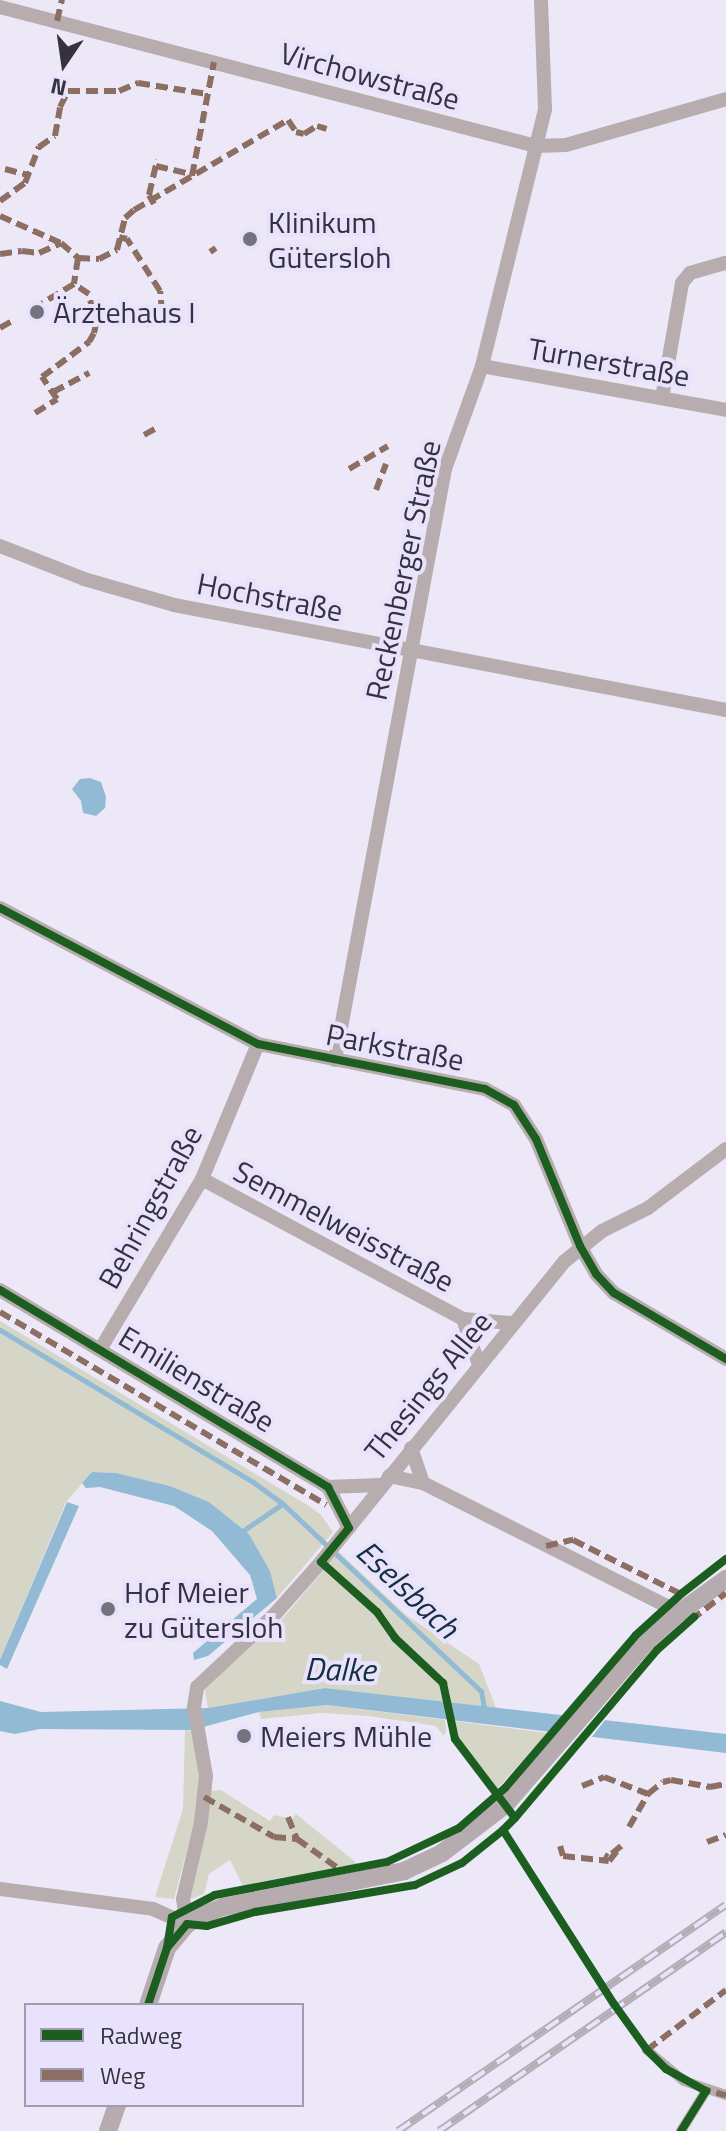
<!DOCTYPE html>
<meta charset="utf-8">
<style>
body{margin:0}
#map{position:relative;width:726px;height:2131px;overflow:hidden;background:#ece8f7;font-family:"Titillium Web",sans-serif}
div>[style]{position:absolute}
.green>*{inset:0;background:#d5d6c7}
.water>*{inset:0;background:#92bad5}
.pier>*{inset:0;background:#ece8f7}
.stream>*{height:5px;margin:-2.5px;padding:0 2.5px;transform-origin:2.5px;border-radius:2.5px;background:#92bad5}
.pedestrian>*{height:10px;margin:-5px;padding:0 5px;transform-origin:5px;border-radius:5px;background:#b7adaf}
.minor>*{height:14px;margin:-7px;padding:0 7px;transform-origin:7px;border-radius:7px;background:#b7adaf}
.secondary>*{height:18px;margin:-9px;padding:0 9px;transform-origin:9px;border-radius:9px;background:#b6acb0}
.rail>*{height:8px;margin-top:-4px;transform-origin:0;background:repeating-linear-gradient(90deg,#e9e2fd 0 15px,#b4adb5 0 30px);box-sizing:border-box;border-block:2px solid #b4adb5}
.quiet>*{height:6px;margin-top:-3px;transform-origin:0;background:repeating-linear-gradient(90deg,#8d6e63 0 12px,transparent 0 18px)}
.cycleway>*{height:8px;margin:-4px;padding:0 4px;transform-origin:4px;border-radius:4px;background:#1b5e20}
.dots>*{width:22px;height:22px;translate:-50% -50%;box-sizing:border-box;border:4px solid #e9e2fd;border-radius:50%}
span{translate:-50% -50%;white-space:nowrap;text-align:center;line-height:1.15;-webkit-text-stroke:8px #e9e2fd;paint-order:stroke}
.street-label{font-size:30px;color:#35323e}
.poi-label{font-size:30px;color:#35323e}
.left{translate:0 -50%;text-align:left}
.water-label{font-size:32px;color:#14303f;font-style:italic}
.legend{position:absolute;left:24px;top:2003px;width:280px;height:104px;box-sizing:border-box;background:#e9e2fd;border:2px solid #a19cb1;margin:0;padding:10px 14px;list-style:none;font-size:24px;color:#35323e}
.legend li{display:flex;align-items:center;gap:16px;height:40px}
.legend b{width:40px;border:2px solid #a19cb1}
.north{position:absolute;left:24px;top:24px;width:80px;height:80px;-webkit-text-stroke:6px #e9e2fd;paint-order:stroke;rotate:193deg;font-size:22px;font-weight:700;line-height:32px;text-align:center;color:#35323e}
.north::after{content:'';display:block;margin:auto;width:28px;height:36px;background:#35323e;clip-path:polygon(50% 0,100% 100%,50% 72%,0 100%)}
</style>
<div id="map">
<div class="green">
<div style="clip-path:polygon(0 1321px,309px 1506px,321px 1515px,333px 1532px,277px 1598px,270px 1571px,249px 1534px,209px 1502px,170px 1486px,116px 1473px,92px 1472px,66px 1502px,0 1660px)"></div>
<div style="clip-path:polygon(339px 1552px,405px 1614px,479px 1664px,496px 1708px,325px 1688px,208px 1708px,204px 1684px,283px 1618px)"></div>
<div style="clip-path:polygon(327px 1705px,445px 1720px,446px 1731px,444px 1736px,436px 1726px,369px 1716px,322px 1713px,261px 1719px,259px 1712px)"></div>
<div style="clip-path:polygon(454px 1721px,547px 1733px,497px 1789px,455px 1735px)"></div>
<div style="clip-path:polygon(185px 1730px,193px 1731px,200px 1785px,198px 1807px,174px 1899px,155px 1897px,183px 1809px)"></div>
<div style="clip-path:polygon(221px 1790px,270px 1821px,274px 1815px,292px 1819px,296px 1814px,358px 1864px,243px 1886px,230px 1860px,209px 1874px,204px 1894px,188px 1900px,211px 1791px)"></div>
</div>
<div class="water">
<div style="clip-path:polygon(90px 778px,101px 782px,106px 797px,105px 808px,96px 816px,83px 813px,81px 801px,72px 789px,80px 779px)"></div>
<div style="clip-path:polygon(92px 1472px,116px 1473px,170px 1486px,209px 1502px,249px 1534px,270px 1571px,277px 1598px,208px 1656px,194px 1660px,193px 1653px,257px 1599px,250px 1575px,212px 1531px,174px 1506px,100px 1487px,86px 1488px,82px 1483px)"></div>
<div style="clip-path:polygon(67px 1502px,79px 1506px,7px 1669px,0 1665px,0 1660px)"></div>
<div style="clip-path:polygon(325px 1688px,726px 1734px,726px 1753px,327px 1705px,259px 1712px,192px 1730px,40px 1729px,15px 1734px,0 1731px,0 1701px,41px 1712px,208px 1708px)"></div>
</div>
<div class="pier">
<div style="clip-path:polygon(564px 1714px,605px 1720px,587px 1743px,546px 1737px)"></div>
</div>
<div class="stream">
<div style="left:0;top:1330px;width:295px;rotate:31deg"></div>
<div style="left:253px;top:1482px;width:36px;rotate:36deg"></div>
<div style="left:282px;top:1503px;width:274px;rotate:43.4deg"></div>
<div style="left:481px;top:1691px;width:22px;rotate:80deg"></div>
<div style="left:241px;top:1532px;width:50px;rotate:-34.3deg"></div>
</div>
<div class="pedestrian">
<div style="left:647px;top:2050px;width:48px;rotate:40deg"></div>
<div style="left:684px;top:2081px;width:44px;rotate:18.4deg"></div>
<div style="left:681px;top:2131px;width:47px;rotate:-58deg"></div>
</div>
<div class="minor">
<div style="left:0;top:7px;width:554px;rotate:14.54deg"></div>
<div style="left:536px;top:146px;width:30px;rotate:-2deg"></div>
<div style="left:566px;top:145px;width:166px;rotate:-16deg"></div>
<div style="left:482px;top:366px;width:248px;rotate:10.2deg"></div>
<div style="left:662px;top:398px;width:117px;rotate:-80.1deg"></div>
<div style="left:682px;top:283px;width:13px;rotate:-51deg"></div>
<div style="left:690px;top:273px;width:37px;rotate:-16deg"></div>
<div style="left:0;top:546px;width:90px;rotate:21.4deg"></div>
<div style="left:84px;top:579px;width:94px;rotate:16.1deg"></div>
<div style="left:174px;top:605px;width:562px;rotate:10.77deg"></div>
<div style="left:0;top:908px;width:292px;rotate:27.8deg"></div>
<div style="left:258px;top:1044px;width:231px;rotate:11.2deg"></div>
<div style="left:485px;top:1089px;width:33px;rotate:29deg"></div>
<div style="left:514px;top:1105px;width:40px;rotate:57.1deg"></div>
<div style="left:536px;top:1139px;width:116px;rotate:67.6deg"></div>
<div style="left:580px;top:1246px;width:32px;rotate:60deg"></div>
<div style="left:596px;top:1274px;width:26px;rotate:47deg"></div>
<div style="left:614px;top:1293px;width:130px;rotate:30.5deg"></div>
<div style="left:335px;top:1060px;width:601px;rotate:-79.46deg"></div>
<div style="left:445px;top:469px;width:109px;rotate:-70.2deg"></div>
<div style="left:482px;top:366px;width:265px;rotate:-76.2deg"></div>
<div style="left:545px;top:109px;width:109px;rotate:-92.1deg"></div>
<div style="left:202px;top:1179px;width:296px;rotate:28.2deg"></div>
<div style="left:463px;top:1319px;width:48px;rotate:4.8deg"></div>
<div style="left:0;top:1290px;width:383px;rotate:31deg"></div>
<div style="left:328px;top:1487px;width:46px;rotate:62.9deg"></div>
<div style="left:463px;top:1319px;width:49px;rotate:70.8deg"></div>
<div style="left:101px;top:1348px;width:197px;rotate:-59.1deg"></div>
<div style="left:202px;top:1179px;width:146px;rotate:-67.5deg"></div>
<div style="left:411px;top:1448px;width:37px;rotate:71deg"></div>
<div style="left:389px;top:1476px;width:35px;rotate:12deg"></div>
<div style="left:423px;top:1483px;width:273px;rotate:26.8deg"></div>
<div style="left:667px;top:1606px;width:13px;rotate:45deg"></div>
<div style="left:328px;top:1487px;width:53px;rotate:-2.2deg"></div>
<div style="left:0;top:1889px;width:154px;rotate:7.4deg"></div>
<div style="left:153px;top:1909px;width:37px;rotate:24deg"></div>
<div style="left:187px;top:1924px;width:25px;rotate:-99deg"></div>
<div style="left:183px;top:1899px;width:79px;rotate:-76.8deg"></div>
<div style="left:201px;top:1822px;width:46px;rotate:-83.8deg"></div>
<div style="left:206px;top:1776px;width:70px;rotate:-99.9deg"></div>
<div style="left:194px;top:1707px;width:20px;rotate:-81deg"></div>
<div style="left:197px;top:1687px;width:107px;rotate:-43.1deg"></div>
<div style="left:275px;top:1614px;width:69px;rotate:-48.5deg"></div>
<div style="left:321px;top:1562px;width:387px;rotate:-51deg"></div>
<div style="left:565px;top:1261px;width:48px;rotate:-39deg"></div>
<div style="left:602px;top:1231px;width:51px;rotate:-26.6deg"></div>
<div style="left:648px;top:1208px;width:98px;rotate:-37.1deg"></div>
</div>
<div class="secondary">
<div style="left:148px;top:2005px;width:60px;rotate:-71.6deg"></div>
<div style="left:167px;top:1948px;width:31px;rotate:-50deg"></div>
<div style="left:187px;top:1924px;width:18px;rotate:-29deg"></div>
<div style="left:203px;top:1915px;width:22px;rotate:-22deg"></div>
<div style="left:223px;top:1907px;width:185px;rotate:-11.2deg"></div>
<div style="left:404px;top:1871px;width:42px;rotate:-25.3deg"></div>
<div style="left:442px;top:1853px;width:79px;rotate:-37.3deg"></div>
<div style="left:505px;top:1805px;width:216px;rotate:-49.1deg"></div>
<div style="left:646px;top:1642px;width:40px;rotate:-42deg"></div>
<div style="left:676px;top:1615px;width:62px;rotate:-35.8deg"></div>
<div style="left:108px;top:2131px;width:28px;rotate:-71deg"></div>
</div>
<div class="rail">
<div style="left:398px;top:2131px;width:398px;rotate:-34.6deg"></div>
<div style="left:439px;top:2131px;width:349px;rotate:-34.7deg"></div>
</div>
<div class="quiet">
<div style="left:57px;top:21px;width:22px;rotate:-77deg"></div>
<div style="left:156px;top:166px;width:37px;rotate:13deg"></div>
<div style="left:5px;top:169px;width:23px;rotate:15deg"></div>
<div style="left:192px;top:176px;width:116px;rotate:-79.1deg"></div>
<div style="left:0;top:201px;width:31px;rotate:-36deg"></div>
<div style="left:25px;top:183px;width:39px;rotate:-69deg"></div>
<div style="left:39px;top:147px;width:19px;rotate:-35deg"></div>
<div style="left:55px;top:136px;width:29px;rotate:-80deg"></div>
<div style="left:60px;top:107px;width:18px;rotate:-63deg"></div>
<div style="left:68px;top:91px;width:51px"></div>
<div style="left:119px;top:91px;width:21px;rotate:-23deg"></div>
<div style="left:138px;top:83px;width:70px;rotate:9.1deg"></div>
<div style="left:154px;top:204px;width:10px;rotate:-119deg"></div>
<div style="left:149px;top:195px;width:36px;rotate:-77deg"></div>
<div style="left:0;top:216px;width:67px;rotate:23.9deg"></div>
<div style="left:61px;top:243px;width:23px;rotate:41deg"></div>
<div style="left:78px;top:258px;width:26px;rotate:99deg"></div>
<div style="left:74px;top:284px;width:37px;rotate:149deg"></div>
<div style="left:210px;top:252px;width:7px;rotate:-34deg"></div>
<div style="left:0;top:254px;width:22px;rotate:-8deg"></div>
<div style="left:22px;top:251px;width:17px;rotate:7deg"></div>
<div style="left:39px;top:253px;width:24px;rotate:-24deg"></div>
<div style="left:78px;top:258px;width:21px;rotate:3deg"></div>
<div style="left:99px;top:259px;width:20px;rotate:-27deg"></div>
<div style="left:117px;top:250px;width:33px;rotate:-76deg"></div>
<div style="left:125px;top:218px;width:12px;rotate:-42deg"></div>
<div style="left:134px;top:210px;width:178px;rotate:-30.3deg"></div>
<div style="left:288px;top:120px;width:14px;rotate:56deg"></div>
<div style="left:296px;top:132px;width:8px;rotate:14deg"></div>
<div style="left:304px;top:134px;width:15px;rotate:-32deg"></div>
<div style="left:317px;top:126px;width:10px;rotate:17deg"></div>
<div style="left:98px;top:316px;width:20px"></div>
<div style="left:118px;top:316px;width:29px;rotate:16deg"></div>
<div style="left:146px;top:324px;width:11px;rotate:-22deg"></div>
<div style="left:156px;top:320px;width:10px;rotate:-53deg"></div>
<div style="left:162px;top:312px;width:21px;rotate:-95deg"></div>
<div style="left:160px;top:291px;width:62px;rotate:-122.4deg"></div>
<div style="left:127px;top:239px;width:8px;rotate:-166deg"></div>
<div style="left:0;top:328px;width:14px;rotate:-30deg"></div>
<div style="left:53px;top:392px;width:41px;rotate:-27.8deg"></div>
<div style="left:35px;top:413px;width:26px;rotate:-32deg"></div>
<div style="left:57px;top:399px;width:27px;rotate:-124deg"></div>
<div style="left:42px;top:377px;width:59px;rotate:-36.7deg"></div>
<div style="left:89px;top:342px;width:10px;rotate:-61deg"></div>
<div style="left:94px;top:333px;width:17px;rotate:-77deg"></div>
<div style="left:98px;top:316px;width:6px;rotate:-141deg"></div>
<div style="left:93px;top:312px;width:18px;rotate:-103deg"></div>
<div style="left:89px;top:294px;width:18px;rotate:-146deg"></div>
<div style="left:144px;top:435px;width:13px;rotate:-29deg"></div>
<div style="left:349px;top:469px;width:45px;rotate:-30.5deg"></div>
<div style="left:376px;top:490px;width:28px;rotate:-69deg"></div>
<div style="left:0;top:1312px;width:379px;rotate:30.6deg"></div>
<div style="left:546px;top:1546px;width:28px;rotate:-13deg"></div>
<div style="left:573px;top:1540px;width:121px;rotate:26.6deg"></div>
<div style="left:691px;top:1620px;width:44px;rotate:-37.6deg"></div>
<div style="left:582px;top:1786px;width:24px;rotate:-22deg"></div>
<div style="left:604px;top:1777px;width:47px;rotate:21.1deg"></div>
<div style="left:204px;top:1797px;width:81px;rotate:29.7deg"></div>
<div style="left:274px;top:1837px;width:23px;rotate:5deg"></div>
<div style="left:297px;top:1839px;width:55px;rotate:35.4deg"></div>
<div style="left:288px;top:1817px;width:24px;rotate:68deg"></div>
<div style="left:629px;top:1827px;width:38px;rotate:-60deg"></div>
<div style="left:648px;top:1794px;width:19px;rotate:-39deg"></div>
<div style="left:663px;top:1782px;width:8px;rotate:-14deg"></div>
<div style="left:671px;top:1780px;width:40px;rotate:10deg"></div>
<div style="left:710px;top:1787px;width:16px;rotate:-11deg"></div>
<div style="left:707px;top:1842px;width:20px;rotate:-20deg"></div>
<div style="left:560px;top:1846px;width:10px;rotate:73deg"></div>
<div style="left:563px;top:1856px;width:46px;rotate:6.2deg"></div>
<div style="left:609px;top:1861px;width:19px;rotate:-51deg"></div>
<div style="left:621px;top:1846px;width:17px;rotate:140deg"></div>
<div style="left:608px;top:1857px;width:4px;rotate:-153deg"></div>
<div style="left:647px;top:2050px;width:99px;rotate:-37.2deg"></div>
<div style="left:699px;top:2088px;width:28px;rotate:15deg"></div>
</div>
<div class="cycleway">
<div style="left:0;top:908px;width:292px;rotate:27.8deg"></div>
<div style="left:258px;top:1044px;width:231px;rotate:11.2deg"></div>
<div style="left:485px;top:1089px;width:33px;rotate:29deg"></div>
<div style="left:514px;top:1105px;width:40px;rotate:57.1deg"></div>
<div style="left:536px;top:1139px;width:116px;rotate:67.6deg"></div>
<div style="left:580px;top:1246px;width:32px;rotate:60deg"></div>
<div style="left:596px;top:1274px;width:26px;rotate:47deg"></div>
<div style="left:614px;top:1293px;width:130px;rotate:30.5deg"></div>
<div style="left:0;top:1290px;width:383px;rotate:31deg"></div>
<div style="left:328px;top:1487px;width:46px;rotate:62.9deg"></div>
<div style="left:349px;top:1528px;width:44px;rotate:129.5deg"></div>
<div style="left:321px;top:1562px;width:75px;rotate:41.8deg"></div>
<div style="left:377px;top:1612px;width:32px;rotate:55deg"></div>
<div style="left:395px;top:1638px;width:66px;rotate:43.2deg"></div>
<div style="left:443px;top:1683px;width:57px;rotate:77.9deg"></div>
<div style="left:455px;top:1739px;width:99px;rotate:52.8deg"></div>
<div style="left:515px;top:1818px;width:17px;rotate:135deg"></div>
<div style="left:503px;top:1830px;width:206px;rotate:57.5deg"></div>
<div style="left:614px;top:2004px;width:57px;rotate:54.3deg"></div>
<div style="left:647px;top:2050px;width:27px;rotate:45deg"></div>
<div style="left:666px;top:2069px;width:46px;rotate:28.8deg"></div>
<div style="left:706px;top:2091px;width:47px;rotate:122deg"></div>
<div style="left:515px;top:1818px;width:220px;rotate:-49.8deg"></div>
<div style="left:657px;top:1650px;width:50px;rotate:-41.7deg"></div>
<div style="left:167px;top:1948px;width:31px;rotate:-81deg"></div>
<div style="left:172px;top:1917px;width:48px;rotate:-27.1deg"></div>
<div style="left:215px;top:1895px;width:175px;rotate:-10.9deg"></div>
<div style="left:387px;top:1862px;width:80px;rotate:-25.3deg"></div>
<div style="left:459px;top:1828px;width:61px;rotate:-41deg"></div>
<div style="left:505px;top:1788px;width:201px;rotate:-49.4deg"></div>
<div style="left:636px;top:1635px;width:61px;rotate:-42.3deg"></div>
<div style="left:681px;top:1594px;width:57px;rotate:-37.9deg"></div>
<div style="left:148px;top:2005px;width:60px;rotate:-71.6deg"></div>
<div style="left:167px;top:1948px;width:31px;rotate:-50deg"></div>
<div style="left:187px;top:1924px;width:20px;rotate:6deg"></div>
<div style="left:207px;top:1926px;width:50px;rotate:-16.3deg"></div>
<div style="left:255px;top:1912px;width:162px;rotate:-9.6deg"></div>
<div style="left:415px;top:1885px;width:52px;rotate:-25.1deg"></div>
<div style="left:462px;top:1863px;width:53px;rotate:-38.8deg"></div>
</div>
<div class="dots">
<div style="left:250px;top:239px;background:#75727f"></div>
<div style="left:37px;top:312px;background:#75727f"></div>
<div style="left:108px;top:1609px;background:#75727f"></div>
<div style="left:244px;top:1736px;background:#75727f"></div>
</div>
<div class="street-label">
<span style="left:370px;top:76px;rotate:15deg">Virchowstraße</span>
<span style="left:609px;top:362px;rotate:10deg">Turnerstraße</span>
<span style="left:403px;top:570px;rotate:-78deg">Reckenberger Straße</span>
<span style="left:270px;top:597px;rotate:11deg">Hochstraße</span>
<span style="left:395px;top:1047px;rotate:11deg">Parkstraße</span>
<span style="left:150px;top:1207px;rotate:-61deg">Behringstraße</span>
<span style="left:344px;top:1226px;rotate:28deg">Semmelweisstraße</span>
<span style="left:197px;top:1379px;rotate:31deg">Emilienstraße</span>
<span style="left:428px;top:1386px;rotate:-51deg">Thesings Allee</span>
</div>
<div class="poi-label">
<span class="left" style="left:268px;top:239px">Klinikum<br>Gütersloh</span>
<span class="left" style="left:53px;top:312px">Ärztehaus I</span>
<span class="left" style="left:124px;top:1609px">Hof Meier<br>zu Gütersloh</span>
<span class="left" style="left:260px;top:1736px">Meiers Mühle</span>
</div>
<div class="water-label">
<span style="left:408px;top:1589px;rotate:43deg">Eselsbach</span>
<span style="left:340px;top:1669px;rotate:1deg">Dalke</span>
</div>
<ul class="legend">
<li><b style="height:10px;background:#1b5e20"></b>Radweg</li>
<li><b style="height:10px;background:#8d6e63"></b>Weg</li>
</ul>
<div class="north">N</div>
</div>
